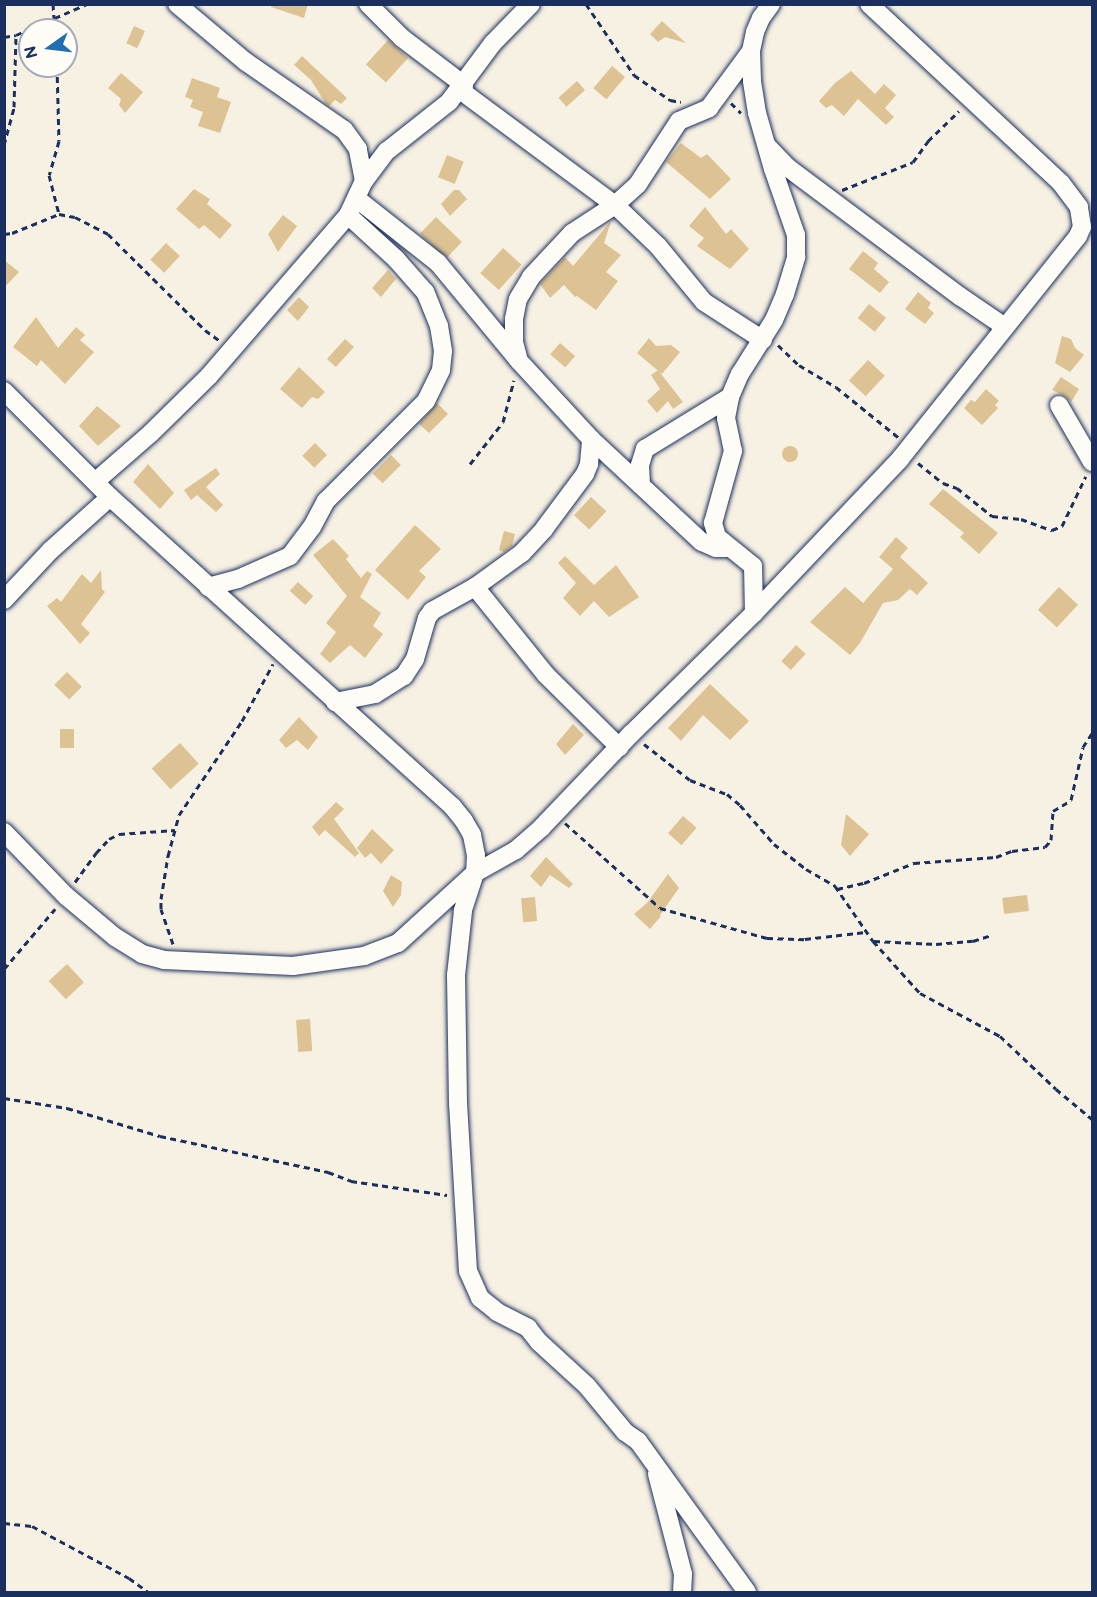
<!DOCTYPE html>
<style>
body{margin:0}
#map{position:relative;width:1097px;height:1597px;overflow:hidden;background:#f7f1e3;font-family:"Balsamiq Sans",sans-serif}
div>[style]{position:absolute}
.building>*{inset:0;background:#ddc393;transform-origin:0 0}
.round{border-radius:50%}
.path>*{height:3px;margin-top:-1.5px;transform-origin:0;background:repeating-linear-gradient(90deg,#1b2f5e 0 6px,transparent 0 10.5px)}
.roads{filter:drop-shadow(0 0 2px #1b2f5e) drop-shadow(0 0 2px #1b2f5e)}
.minor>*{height:18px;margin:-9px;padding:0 9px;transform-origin:9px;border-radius:9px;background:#fdfcf7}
span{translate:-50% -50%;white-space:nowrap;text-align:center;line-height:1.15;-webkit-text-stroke:5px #fdfcf7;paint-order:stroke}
.frame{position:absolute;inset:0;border:6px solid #1b2f5e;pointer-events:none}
.north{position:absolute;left:18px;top:18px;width:60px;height:60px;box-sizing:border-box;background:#fdfcf7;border:2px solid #a3aaba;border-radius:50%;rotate:256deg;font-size:16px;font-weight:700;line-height:24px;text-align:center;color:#1b2f5e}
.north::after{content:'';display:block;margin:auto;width:21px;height:27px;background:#1f6fb2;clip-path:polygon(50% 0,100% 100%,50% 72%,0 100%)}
</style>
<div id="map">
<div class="building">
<div style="clip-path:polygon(271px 4px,308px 4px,304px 18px,271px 7px)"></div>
<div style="clip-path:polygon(662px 21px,686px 43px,665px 37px,658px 42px,650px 34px)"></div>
<div style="left:134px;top:26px;width:12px;height:19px;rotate:24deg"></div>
<div style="left:388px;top:40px;width:27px;height:33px;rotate:42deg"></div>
<div style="clip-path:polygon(302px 56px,347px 98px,341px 104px,335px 100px,329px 106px,326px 104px,311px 80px,294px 65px)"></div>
<div style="left:612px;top:66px;width:17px;height:29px;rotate:40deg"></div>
<div style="clip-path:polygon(851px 71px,875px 94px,884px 84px,896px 95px,885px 108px,894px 117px,886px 125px,858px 99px,844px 116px,832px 105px,826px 108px,819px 101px,835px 83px)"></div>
<div style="clip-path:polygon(121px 73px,143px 92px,125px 113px,119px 105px,121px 99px,108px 88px)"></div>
<div style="clip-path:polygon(192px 78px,220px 88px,217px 97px,231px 102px,220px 133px,198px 126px,203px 112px,190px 107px,193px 100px,185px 97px)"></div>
<div style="left:577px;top:81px;width:12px;height:25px;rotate:48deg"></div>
<div style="clip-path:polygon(681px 143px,701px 158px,707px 154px,731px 179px,710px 199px,666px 162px)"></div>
<div style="left:447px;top:155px;width:18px;height:24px;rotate:22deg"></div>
<div style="clip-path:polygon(194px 189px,210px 199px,207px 204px,232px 225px,220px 239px,204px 225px,199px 229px,176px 209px)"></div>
<div style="clip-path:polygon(454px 190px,459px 190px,467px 199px,450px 216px,441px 204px)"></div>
<div style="clip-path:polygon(705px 207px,726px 234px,731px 229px,749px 249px,730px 269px,697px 246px,704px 238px,689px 226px)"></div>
<div style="clip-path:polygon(283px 215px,297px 226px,278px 252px,268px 234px)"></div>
<div style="left:436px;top:217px;width:36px;height:23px;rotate:44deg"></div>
<div style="clip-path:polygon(611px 221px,604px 243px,621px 255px,606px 272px,618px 281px,596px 310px,577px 296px,575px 297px,564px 285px,550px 298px,540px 284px,565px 257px,573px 266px)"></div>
<div style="left:166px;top:243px;width:19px;height:23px;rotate:43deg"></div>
<div style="left:503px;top:248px;width:25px;height:34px;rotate:42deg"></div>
<div style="clip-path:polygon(863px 251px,878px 263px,874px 269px,889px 282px,880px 293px,849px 269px)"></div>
<div style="clip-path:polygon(4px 260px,19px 272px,4px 288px)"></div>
<div style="clip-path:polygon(388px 270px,396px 279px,381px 297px,372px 288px)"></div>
<div style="clip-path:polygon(918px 292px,931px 303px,928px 308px,934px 313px,925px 324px,905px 309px)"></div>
<div style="clip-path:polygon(299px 297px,309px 307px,298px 321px,287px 310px)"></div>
<div style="left:869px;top:304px;width:22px;height:18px;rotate:39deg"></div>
<div style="clip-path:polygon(36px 317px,58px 348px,76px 327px,85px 335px,80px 340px,94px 352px,65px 384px,41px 360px,37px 366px,13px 347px)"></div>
<div style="clip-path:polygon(1062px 336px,1071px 339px,1075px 348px,1084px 355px,1070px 372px,1055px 363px)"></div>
<div style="clip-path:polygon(649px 338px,656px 346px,671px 345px,680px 352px,662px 374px,637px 353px)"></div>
<div style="left:345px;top:339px;width:12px;height:27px;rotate:42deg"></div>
<div style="left:560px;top:343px;width:20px;height:15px;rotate:41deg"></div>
<div style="left:868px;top:360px;width:23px;height:28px;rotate:43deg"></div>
<div style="clip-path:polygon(299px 367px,325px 392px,318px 399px,312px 397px,302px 408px,280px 389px)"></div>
<div style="clip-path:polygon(658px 370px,683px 402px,673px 409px,668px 401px,657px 413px,647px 401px,660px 389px,651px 375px)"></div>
<div style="clip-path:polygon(1061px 377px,1079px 389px,1071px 402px,1065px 396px,1052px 390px)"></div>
<div style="clip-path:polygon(986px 389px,999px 401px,995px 405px,998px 408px,982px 425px,964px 408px,971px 400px,975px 402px)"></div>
<div style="clip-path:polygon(437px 403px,448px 414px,429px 433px,419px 424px)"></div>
<div style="clip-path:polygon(97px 406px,121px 426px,98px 446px,79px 426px)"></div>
<div style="left:315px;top:443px;width:17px;height:18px;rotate:45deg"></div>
<div class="round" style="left:782px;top:446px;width:16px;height:16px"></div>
<div style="left:391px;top:455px;width:14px;height:26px;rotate:45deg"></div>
<div style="clip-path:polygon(148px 464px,174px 493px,160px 509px,133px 482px)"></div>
<div style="clip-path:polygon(216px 468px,220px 474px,206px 487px,223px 505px,216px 512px,197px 495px,191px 500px,184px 490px)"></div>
<div style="clip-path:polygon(943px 489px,998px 533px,979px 554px,960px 537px,964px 533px,929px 504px)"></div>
<div style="left:591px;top:497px;width:21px;height:25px;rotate:43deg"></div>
<div style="clip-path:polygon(415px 525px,441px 549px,419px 571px,426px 577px,408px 600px,375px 570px)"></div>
<div style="clip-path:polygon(504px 531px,515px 534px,512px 546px,504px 552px,499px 550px)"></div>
<div style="clip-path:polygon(896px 537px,908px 548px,900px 557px,928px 583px,917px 595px,910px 589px,898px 600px,883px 603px,860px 643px,850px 655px,810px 622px,845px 587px,863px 603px,893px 569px,879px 557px)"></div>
<div style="clip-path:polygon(333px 539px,349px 556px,346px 559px,361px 578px,367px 571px,372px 574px,360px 597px,381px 613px,373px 626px,383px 634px,365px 658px,350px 645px,330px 663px,320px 654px,336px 632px,326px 623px,347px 596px,313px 555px)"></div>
<div style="clip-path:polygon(565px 556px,594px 585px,616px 565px,639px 597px,609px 617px,594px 601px,580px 616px,563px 598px,576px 583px,558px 563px)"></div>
<div style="clip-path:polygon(101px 570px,102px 589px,105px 592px,81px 624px,90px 633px,80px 644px,47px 606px,57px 598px,61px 602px,82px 574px,91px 583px)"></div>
<div style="left:298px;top:582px;width:21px;height:12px;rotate:43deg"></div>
<div style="left:1059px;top:587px;width:26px;height:31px;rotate:43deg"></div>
<div style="left:796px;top:645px;width:13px;height:22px;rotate:42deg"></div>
<div style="left:67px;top:672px;width:21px;height:18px;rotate:45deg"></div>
<div style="clip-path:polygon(710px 684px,749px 721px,730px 740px,703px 715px,681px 741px,668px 728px)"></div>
<div style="clip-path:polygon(299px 717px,318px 737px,308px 750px,297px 740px,286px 748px,279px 740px)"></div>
<div style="clip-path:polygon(573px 724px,584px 735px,565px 755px,556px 744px)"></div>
<div style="left:60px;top:729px;width:14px;height:19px"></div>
<div style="left:180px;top:743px;width:28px;height:38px;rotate:48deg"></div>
<div style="clip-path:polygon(336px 802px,344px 809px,334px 819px,359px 853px,355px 857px,325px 830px,319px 836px,312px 827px)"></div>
<div style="clip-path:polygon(846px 814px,869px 834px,850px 856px,841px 845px)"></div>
<div style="left:683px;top:816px;width:18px;height:23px;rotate:41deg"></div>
<div style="clip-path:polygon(372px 829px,394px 850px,381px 864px,371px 853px,365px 858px,357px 848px)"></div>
<div style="clip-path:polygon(546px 857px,573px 884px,569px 888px,550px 875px,541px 887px,530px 876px)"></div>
<div style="clip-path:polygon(668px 874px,679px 888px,660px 915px,661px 916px,650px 929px,634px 914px,647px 903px)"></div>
<div style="clip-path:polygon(391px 875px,402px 882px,401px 895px,393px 907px,383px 891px)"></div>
<div style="left:1027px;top:895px;width:16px;height:25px;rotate:83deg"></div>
<div style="left:535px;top:897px;width:24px;height:14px;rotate:85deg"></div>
<div style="left:67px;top:964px;width:25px;height:25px;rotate:47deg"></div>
<div style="left:310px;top:1019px;width:32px;height:14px;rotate:86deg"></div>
</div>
<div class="path">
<div style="left:53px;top:4px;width:26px;rotate:86deg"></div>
<div style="left:586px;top:4px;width:86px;rotate:55.9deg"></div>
<div style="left:634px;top:75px;width:44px;rotate:34.8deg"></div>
<div style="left:670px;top:100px;width:11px;rotate:10deg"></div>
<div style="left:4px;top:37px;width:12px;rotate:-9deg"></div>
<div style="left:16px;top:35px;width:77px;rotate:-23.6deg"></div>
<div style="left:57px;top:66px;width:75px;rotate:88.5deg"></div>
<div style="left:59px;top:141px;width:35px;rotate:106deg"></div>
<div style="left:49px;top:175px;width:40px;rotate:75.6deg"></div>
<div style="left:731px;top:103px;width:14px;rotate:45deg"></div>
<div style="left:4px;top:145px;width:39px;rotate:-75deg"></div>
<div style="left:14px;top:107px;width:72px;rotate:-88.4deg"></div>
<div style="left:842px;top:190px;width:76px;rotate:-21.5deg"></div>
<div style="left:913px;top:162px;width:26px;rotate:-54deg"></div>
<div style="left:928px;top:141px;width:43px;rotate:-44.1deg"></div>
<div style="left:4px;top:234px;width:8px;rotate:-7deg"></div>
<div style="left:12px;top:233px;width:51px;rotate:-22deg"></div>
<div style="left:59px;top:214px;width:16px;rotate:11deg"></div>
<div style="left:75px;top:217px;width:37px;rotate:27deg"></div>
<div style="left:108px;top:234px;width:136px;rotate:44.7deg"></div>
<div style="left:205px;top:330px;width:17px;rotate:36deg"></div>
<div style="left:778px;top:345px;width:29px;rotate:44deg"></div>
<div style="left:799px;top:365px;width:43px;rotate:30.7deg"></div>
<div style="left:836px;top:387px;width:80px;rotate:38.9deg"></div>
<div style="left:918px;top:463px;width:32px;rotate:39deg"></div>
<div style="left:943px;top:483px;width:15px;rotate:20deg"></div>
<div style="left:957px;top:488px;width:45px;rotate:38.7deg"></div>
<div style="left:992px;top:516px;width:29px;rotate:6deg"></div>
<div style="left:1021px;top:519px;width:33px;rotate:20deg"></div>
<div style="left:1052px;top:530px;width:11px;rotate:-22deg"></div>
<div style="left:1062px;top:526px;width:55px;rotate:-64.4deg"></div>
<div style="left:470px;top:464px;width:53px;rotate:-51.8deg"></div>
<div style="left:503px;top:422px;width:43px;rotate:-75.3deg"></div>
<div style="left:644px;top:744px;width:58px;rotate:38deg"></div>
<div style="left:690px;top:780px;width:40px;rotate:21deg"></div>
<div style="left:727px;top:794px;width:17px;rotate:40deg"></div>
<div style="left:740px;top:805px;width:52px;rotate:48.9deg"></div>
<div style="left:774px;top:844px;width:41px;rotate:38deg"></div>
<div style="left:806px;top:869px;width:34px;rotate:30deg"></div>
<div style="left:835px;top:886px;width:67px;rotate:55.4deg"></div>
<div style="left:873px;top:941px;width:70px;rotate:47.9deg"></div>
<div style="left:920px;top:993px;width:91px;rotate:28.3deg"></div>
<div style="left:1000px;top:1036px;width:77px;rotate:43.4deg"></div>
<div style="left:1056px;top:1089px;width:47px;rotate:39.8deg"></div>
<div style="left:565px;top:823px;width:127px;rotate:41.8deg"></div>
<div style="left:660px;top:908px;width:111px;rotate:15.7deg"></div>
<div style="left:767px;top:938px;width:38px;rotate:2deg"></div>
<div style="left:805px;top:939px;width:61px;rotate:-6.5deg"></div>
<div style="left:75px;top:882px;width:36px;rotate:-54deg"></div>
<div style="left:96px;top:853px;width:19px;rotate:-47deg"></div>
<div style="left:109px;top:839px;width:11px;rotate:-27deg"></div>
<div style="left:119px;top:834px;width:56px;rotate:-4.1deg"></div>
<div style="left:837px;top:889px;width:28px;rotate:-13deg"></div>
<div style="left:864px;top:883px;width:54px;rotate:-21.8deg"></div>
<div style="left:914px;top:863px;width:82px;rotate:-4.2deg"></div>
<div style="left:996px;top:857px;width:17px;rotate:-21deg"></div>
<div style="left:1012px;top:851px;width:33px;rotate:-7deg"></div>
<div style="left:1045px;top:847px;width:9px;rotate:-49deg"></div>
<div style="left:1051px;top:840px;width:29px;rotate:-86deg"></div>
<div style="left:1053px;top:811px;width:21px;rotate:-31deg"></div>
<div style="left:1071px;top:800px;width:54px;rotate:-77.2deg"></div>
<div style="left:1083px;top:747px;width:17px;rotate:-57deg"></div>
<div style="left:874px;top:941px;width:62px;rotate:2.8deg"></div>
<div style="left:936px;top:944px;width:37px;rotate:-5deg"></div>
<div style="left:973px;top:941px;width:19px;rotate:-18deg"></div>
<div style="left:173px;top:944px;width:37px;rotate:-109deg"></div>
<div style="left:161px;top:909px;width:10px;rotate:-90deg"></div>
<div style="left:161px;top:899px;width:44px;rotate:-80.8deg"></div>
<div style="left:168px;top:856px;width:42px;rotate:-75deg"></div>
<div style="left:179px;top:815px;width:113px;rotate:-56.2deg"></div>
<div style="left:242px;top:721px;width:65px;rotate:-61.5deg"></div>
<div style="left:4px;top:969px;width:79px;rotate:-49.6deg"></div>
<div style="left:4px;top:1098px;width:64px;rotate:9deg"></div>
<div style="left:67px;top:1108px;width:97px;rotate:16.8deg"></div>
<div style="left:160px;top:1136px;width:172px;rotate:12.1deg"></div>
<div style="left:328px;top:1172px;width:25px;rotate:21deg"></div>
<div style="left:351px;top:1181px;width:97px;rotate:8.3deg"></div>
<div style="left:4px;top:1523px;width:28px;rotate:6deg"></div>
<div style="left:32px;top:1526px;width:110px;rotate:28.2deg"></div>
<div style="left:129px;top:1578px;width:24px;rotate:36deg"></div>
</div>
<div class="roads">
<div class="minor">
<div style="left:368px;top:4px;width:48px;rotate:45deg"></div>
<div style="left:402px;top:38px;width:78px;rotate:37.2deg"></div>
<div style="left:460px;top:90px;width:193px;rotate:36.6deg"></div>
<div style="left:615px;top:205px;width:59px;rotate:43.6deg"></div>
<div style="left:658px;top:246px;width:72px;rotate:50.6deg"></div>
<div style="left:704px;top:302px;width:70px;rotate:32.8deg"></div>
<div style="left:768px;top:147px;width:28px;rotate:46deg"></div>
<div style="left:787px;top:167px;width:217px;rotate:36.8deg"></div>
<div style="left:961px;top:297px;width:53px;rotate:34.3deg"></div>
<div style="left:364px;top:181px;width:38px;rotate:-53deg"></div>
<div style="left:387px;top:151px;width:79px;rotate:-38.3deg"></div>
<div style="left:449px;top:102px;width:74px;rotate:-53.3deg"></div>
<div style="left:493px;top:43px;width:54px;rotate:-45.7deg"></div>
<div style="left:357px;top:199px;width:103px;rotate:38.3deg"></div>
<div style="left:438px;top:263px;width:127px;rotate:50.4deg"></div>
<div style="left:519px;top:361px;width:106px;rotate:47.3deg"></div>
<div style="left:591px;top:439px;width:151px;rotate:42.9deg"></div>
<div style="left:702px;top:542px;width:15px;rotate:23deg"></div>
<div style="left:716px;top:548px;width:14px"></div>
<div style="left:518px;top:357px;width:16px;rotate:-105deg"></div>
<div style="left:514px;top:342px;width:23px;rotate:-90deg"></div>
<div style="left:514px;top:319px;width:20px;rotate:-79deg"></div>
<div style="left:518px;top:299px;width:26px;rotate:-59deg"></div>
<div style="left:531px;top:277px;width:60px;rotate:-47deg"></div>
<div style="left:572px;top:233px;width:51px;rotate:-33.1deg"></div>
<div style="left:615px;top:205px;width:31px;rotate:-42deg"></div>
<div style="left:638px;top:184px;width:75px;rotate:-56.9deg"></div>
<div style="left:679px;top:121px;width:33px;rotate:-23deg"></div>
<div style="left:709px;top:108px;width:71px;rotate:-53.6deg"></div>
<div style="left:4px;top:391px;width:150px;rotate:45deg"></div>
<div style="left:110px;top:497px;width:461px;rotate:42.1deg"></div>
<div style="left:452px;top:806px;width:19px;rotate:51deg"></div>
<div style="left:464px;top:821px;width:16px;rotate:60deg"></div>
<div style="left:472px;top:835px;width:20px;rotate:79deg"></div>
<div style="left:476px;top:855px;width:18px;rotate:93deg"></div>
<div style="left:475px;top:873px;width:40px;rotate:108deg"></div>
<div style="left:463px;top:911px;width:64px;rotate:96.2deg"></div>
<div style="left:456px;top:975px;width:128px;rotate:89.1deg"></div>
<div style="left:458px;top:1103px;width:168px;rotate:86.6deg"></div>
<div style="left:468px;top:1271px;width:30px;rotate:66deg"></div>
<div style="left:480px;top:1298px;width:22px;rotate:39deg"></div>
<div style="left:497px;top:1312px;width:35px;rotate:27deg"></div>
<div style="left:528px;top:1328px;width:18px;rotate:52deg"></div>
<div style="left:539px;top:1342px;width:65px;rotate:42.5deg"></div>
<div style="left:587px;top:1386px;width:60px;rotate:50.4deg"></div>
<div style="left:625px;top:1432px;width:16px;rotate:35deg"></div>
<div style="left:638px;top:1441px;width:186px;rotate:54.2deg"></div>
<div style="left:1059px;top:405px;width:66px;rotate:59.9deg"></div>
<div style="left:96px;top:481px;width:73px;rotate:-41.1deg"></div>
<div style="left:151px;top:433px;width:81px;rotate:-44.5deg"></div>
<div style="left:209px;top:376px;width:213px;rotate:-49.2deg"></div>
<div style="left:348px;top:215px;width:38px;rotate:-65deg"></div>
<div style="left:364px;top:181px;width:33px;rotate:-101deg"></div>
<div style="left:358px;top:149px;width:24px;rotate:-126deg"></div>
<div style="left:344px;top:130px;width:119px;rotate:-145.2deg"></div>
<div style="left:246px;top:62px;width:90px;rotate:-140deg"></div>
<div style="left:641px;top:485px;width:20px;rotate:-93deg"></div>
<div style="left:640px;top:465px;width:17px;rotate:-73deg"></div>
<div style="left:645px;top:449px;width:100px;rotate:-31.5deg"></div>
<div style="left:208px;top:587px;width:31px;rotate:-15deg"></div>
<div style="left:238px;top:579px;width:57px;rotate:-23.9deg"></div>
<div style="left:290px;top:556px;width:36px;rotate:-53deg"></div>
<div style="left:312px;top:527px;width:30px;rotate:-62deg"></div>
<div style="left:326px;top:501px;width:141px;rotate:-45deg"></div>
<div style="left:426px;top:401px;width:34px;rotate:-64deg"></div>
<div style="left:441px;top:370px;width:19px;rotate:-84deg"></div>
<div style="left:443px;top:351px;width:25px;rotate:-99deg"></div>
<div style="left:439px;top:326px;width:37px;rotate:-112deg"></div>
<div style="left:425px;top:292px;width:44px;rotate:-131.3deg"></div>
<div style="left:396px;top:259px;width:65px;rotate:-137.5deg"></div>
<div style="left:475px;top:587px;width:113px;rotate:51.1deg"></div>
<div style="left:546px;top:675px;width:103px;rotate:44.6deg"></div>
<div style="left:4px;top:600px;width:69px;rotate:-46.8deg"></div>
<div style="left:51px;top:550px;width:79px;rotate:-41.9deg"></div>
<div style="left:754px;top:613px;width:47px;rotate:-91.2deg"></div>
<div style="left:753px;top:566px;width:46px;rotate:-141.1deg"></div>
<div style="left:717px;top:537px;width:15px;rotate:-106deg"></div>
<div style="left:713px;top:523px;width:75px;rotate:-74.5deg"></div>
<div style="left:733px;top:451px;width:34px;rotate:-102deg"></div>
<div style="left:726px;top:418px;width:21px;rotate:-79deg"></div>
<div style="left:730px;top:397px;width:25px;rotate:-67deg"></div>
<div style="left:740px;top:374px;width:64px;rotate:-57.8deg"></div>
<div style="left:774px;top:320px;width:28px;rotate:-67deg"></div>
<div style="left:785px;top:294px;width:39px;rotate:-73deg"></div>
<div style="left:796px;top:257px;width:22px;rotate:-90deg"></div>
<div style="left:796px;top:235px;width:70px;rotate:-109.2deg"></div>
<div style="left:773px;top:169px;width:58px;rotate:-105.9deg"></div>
<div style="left:757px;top:113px;width:33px;rotate:-99deg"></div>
<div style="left:752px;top:80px;width:29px;rotate:-92deg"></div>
<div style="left:751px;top:51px;width:19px;rotate:-78deg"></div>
<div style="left:755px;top:32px;width:15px;rotate:-67deg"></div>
<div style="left:761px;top:18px;width:17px;rotate:-54deg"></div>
<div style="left:335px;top:702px;width:41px;rotate:-11.3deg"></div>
<div style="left:375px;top:694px;width:34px;rotate:-32deg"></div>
<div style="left:404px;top:676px;width:20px;rotate:-57deg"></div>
<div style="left:415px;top:659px;width:43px;rotate:-73.7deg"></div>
<div style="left:427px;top:618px;width:9px;rotate:-54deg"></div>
<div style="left:432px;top:611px;width:49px;rotate:-29.2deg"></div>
<div style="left:475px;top:587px;width:58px;rotate:-35.9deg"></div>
<div style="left:522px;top:553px;width:33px;rotate:-47deg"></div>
<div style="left:544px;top:529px;width:69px;rotate:-53.3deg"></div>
<div style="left:585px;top:474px;width:11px;rotate:-68deg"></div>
<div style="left:589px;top:464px;width:25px;rotate:-85deg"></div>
<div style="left:4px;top:832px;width:89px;rotate:45.9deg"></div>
<div style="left:66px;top:896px;width:64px;rotate:39.9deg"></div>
<div style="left:115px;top:937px;width:32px;rotate:32deg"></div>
<div style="left:142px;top:954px;width:23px;rotate:15deg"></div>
<div style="left:164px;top:960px;width:129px;rotate:2.7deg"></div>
<div style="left:293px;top:966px;width:72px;rotate:-8deg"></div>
<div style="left:364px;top:956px;width:36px;rotate:-21deg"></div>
<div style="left:398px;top:943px;width:104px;rotate:-42.3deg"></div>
<div style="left:475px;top:873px;width:47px;rotate:-29.3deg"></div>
<div style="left:516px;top:850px;width:35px;rotate:-41deg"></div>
<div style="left:542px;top:827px;width:129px;rotate:-46.3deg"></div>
<div style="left:631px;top:734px;width:173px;rotate:-44.5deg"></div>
<div style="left:754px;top:613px;width:212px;rotate:-46.5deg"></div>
<div style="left:900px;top:459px;width:285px;rotate:-51.4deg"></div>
<div style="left:1078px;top:236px;width:10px;rotate:-66deg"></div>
<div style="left:1082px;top:227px;width:20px;rotate:-99deg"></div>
<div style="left:1079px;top:207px;width:30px;rotate:-127deg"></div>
<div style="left:1061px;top:183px;width:262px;rotate:-137deg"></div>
<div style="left:657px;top:1474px;width:103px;rotate:75.4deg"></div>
<div style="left:683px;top:1574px;width:18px;rotate:93deg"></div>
</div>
</div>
<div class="frame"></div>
<div class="north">N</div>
</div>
